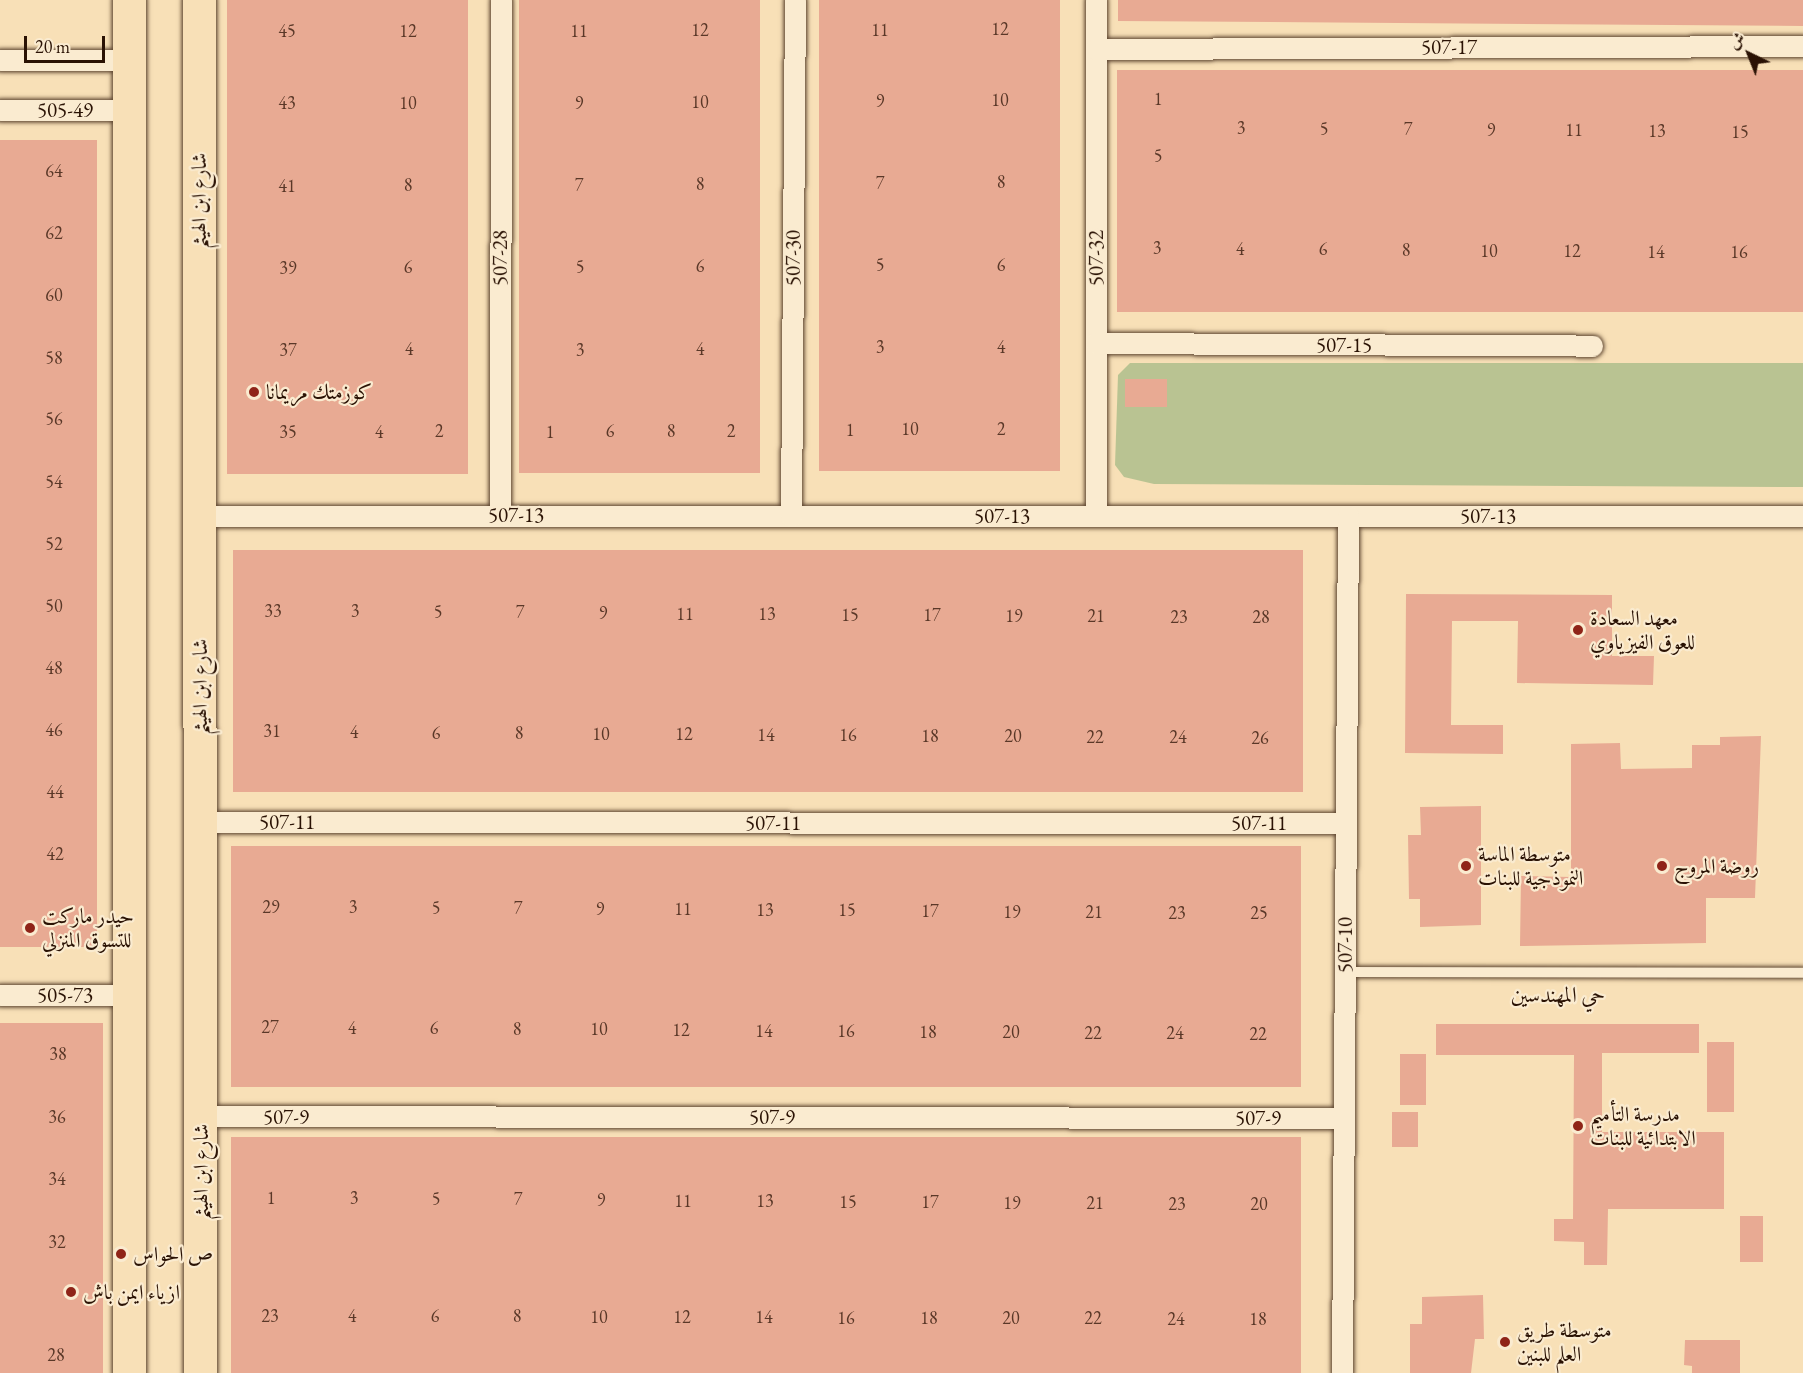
<!DOCTYPE html>
<meta charset="utf-8">
<style>
body{margin:0}
#map{position:relative;width:1803px;height:1373px;overflow:hidden;background:#f8e0b7;font-family:"EB Garamond",Amiri,serif}
div>[style]{position:absolute}
.green>*{inset:0;background:#b9c392}
.building>*{inset:0;background:#e8aa93;transform-origin:0 0}
.roads{filter:drop-shadow(0 0 2px #5e4631) drop-shadow(0 0 2px #5e4631)}
.service>*{height:10px;margin:-5px;padding:0 5px;transform-origin:5px;border-radius:5px;background:#faebd0}
.minor>*{height:21px;margin:-10.5px;padding:0 10.5px;transform-origin:10.5px;border-radius:10.5px;background:#faebd0}
.primary>*{height:33px;margin:-16.5px;padding:0 16.5px;transform-origin:16.5px;border-radius:16.5px;background:#f8e0b7}
.dots>*{width:16px;height:16px;translate:-50% -50%;box-sizing:border-box;border:3px solid #faebd0;border-radius:50%}
span{translate:-50% -50%;white-space:nowrap;text-align:center;line-height:1.15;-webkit-text-stroke:4.5px #faebd0;paint-order:stroke}
.number-label{font-size:18px;color:#5a3828}
.number-label span{-webkit-text-stroke-width:0}
.street-label{font-size:21px;color:#2a1204}
.poi-label{font-size:21px;color:#2a1204}
.left{translate:0 -50%;text-align:left}
.neighbourhood-label{font-size:22px;color:#2a1204}
.north{position:absolute;left:1719px;top:24px;width:60px;height:60px;-webkit-text-stroke:4px #faebd0;paint-order:stroke;rotate:317deg;font-size:16px;font-weight:700;line-height:24px;text-align:center;color:#2a1204}
.north::after{content:'';display:block;margin:auto;width:21px;height:27px;background:#2a1204;clip-path:polygon(50% 0,100% 100%,50% 72%,0 100%)}
.scale{position:absolute;left:24px;top:36px;width:81px;height:27px;box-sizing:border-box;border:3px solid #2a1204;border-top:0;padding-left:8px;font-size:18px;line-height:21px;white-space:nowrap;color:#2a1204;-webkit-text-stroke:4px #faebd0;paint-order:stroke}
</style>
<div id="map">
<div class="green">
<div style="clip-path:polygon(1130px 363px,1803px 363px,1803px 487px,1154px 484px,1124px 477px,1115px 465px,1118px 375px)"></div>
</div>
<div class="building">
<div style="left:227px;top:0;width:241px;height:474px"></div>
<div style="left:519px;top:0;width:241px;height:473px"></div>
<div style="left:819px;top:0;width:241px;height:471px"></div>
<div style="clip-path:polygon(1118px 0,1803px 0,1803px 26px,1118px 21px)"></div>
<div style="left:1117px;top:70px;width:686px;height:242px"></div>
<div style="left:0;top:140px;width:97px;height:807px"></div>
<div style="left:1167px;top:379px;width:28px;height:42px;rotate:90deg"></div>
<div style="left:233px;top:550px;width:1070px;height:242px"></div>
<div style="clip-path:polygon(1406px 594px,1612px 595px,1612px 656px,1654px 656px,1653px 685px,1517px 683px,1518px 621px,1452px 621px,1451px 725px,1503px 725px,1503px 754px,1405px 753px)"></div>
<div style="clip-path:polygon(1761px 736px,1755px 898px,1706px 898px,1706px 943px,1520px 946px,1521px 876px,1571px 877px,1571px 744px,1620px 743px,1621px 769px,1692px 768px,1692px 745px,1720px 745px,1720px 737px)"></div>
<div style="clip-path:polygon(1481px 806px,1481px 925px,1420px 927px,1420px 899px,1409px 899px,1408px 835px,1421px 835px,1420px 807px)"></div>
<div style="left:231px;top:846px;width:1070px;height:241px"></div>
<div style="left:0;top:1023px;width:103px;height:350px"></div>
<div style="clip-path:polygon(1436px 1024px,1699px 1024px,1699px 1053px,1602px 1053px,1602px 1132px,1724px 1132px,1724px 1209px,1608px 1209px,1607px 1265px,1584px 1265px,1584px 1242px,1554px 1241px,1554px 1219px,1573px 1219px,1574px 1055px,1436px 1055px)"></div>
<div style="left:1707px;top:1042px;width:27px;height:70px"></div>
<div style="left:1400px;top:1054px;width:26px;height:51px"></div>
<div style="left:1392px;top:1112px;width:26px;height:35px"></div>
<div style="left:231px;top:1137px;width:1070px;height:236px"></div>
<div style="left:1740px;top:1216px;width:23px;height:46px"></div>
<div style="clip-path:polygon(1483px 1295px,1484px 1339px,1475px 1339px,1471px 1373px,1410px 1373px,1410px 1324px,1422px 1324px,1422px 1297px)"></div>
<div style="clip-path:polygon(1685px 1340px,1740px 1340px,1740px 1373px,1692px 1373px,1692px 1366px,1684px 1365px)"></div>
</div>
<div class="roads">
<div class="service">
<div style="left:1345px;top:972px;width:458px;rotate:0.1deg"></div>
</div>
<div class="minor">
<div style="left:1096px;top:0;width:516px;rotate:90deg"></div>
<div style="left:1096px;top:49px;width:707px;rotate:-0.24deg"></div>
<div style="left:0;top:60px;width:129px"></div>
<div style="left:0;top:110px;width:129px"></div>
<div style="left:1096px;top:343px;width:496px;rotate:0.3deg"></div>
<div style="left:500px;top:515px;width:515px;rotate:-89.89deg"></div>
<div style="left:200px;top:516px;width:1603px"></div>
<div style="left:791px;top:516px;width:516px;rotate:-89.56deg"></div>
<div style="left:201px;top:822px;width:1145px;rotate:0.05deg"></div>
<div style="left:0;top:995px;width:129px"></div>
<div style="left:201px;top:1116px;width:1143px;rotate:0.1deg"></div>
<div style="left:1342px;top:1373px;width:857px;rotate:-89.6deg"></div>
</div>
<div class="primary">
<div style="left:129px;top:0;width:1373px;rotate:90deg"></div>
<div style="left:199px;top:0;width:1373px;rotate:89.96deg"></div>
</div>
</div>
<div class="dots">
<div style="left:254px;top:392px;background:#8f2418"></div>
<div style="left:1578px;top:630px;background:#8f2418"></div>
<div style="left:1466px;top:866px;background:#8f2418"></div>
<div style="left:1662px;top:866px;background:#8f2418"></div>
<div style="left:30px;top:928px;background:#8f2418"></div>
<div style="left:1578px;top:1126px;background:#8f2418"></div>
<div style="left:121px;top:1254px;background:#8f2418"></div>
<div style="left:71px;top:1292px;background:#8f2418"></div>
<div style="left:1505px;top:1342px;background:#8f2418"></div>
</div>
<div class="number-label">
<span style="left:1000px;top:29px">12</span>
<span style="left:700px;top:30px">12</span>
<span style="left:880px;top:30px">11</span>
<span style="left:287px;top:31px">45</span>
<span style="left:408px;top:31px">12</span>
<span style="left:579px;top:31px">11</span>
<span style="left:1158px;top:99px">1</span>
<span style="left:1000px;top:100px">10</span>
<span style="left:880px;top:101px">9</span>
<span style="left:700px;top:102px">10</span>
<span style="left:287px;top:103px">43</span>
<span style="left:408px;top:103px">10</span>
<span style="left:579px;top:103px">9</span>
<span style="left:1241px;top:128px">3</span>
<span style="left:1324px;top:129px">5</span>
<span style="left:1408px;top:129px">7</span>
<span style="left:1491px;top:130px">9</span>
<span style="left:1574px;top:130px">11</span>
<span style="left:1657px;top:131px">13</span>
<span style="left:1740px;top:132px">15</span>
<span style="left:1158px;top:156px">5</span>
<span style="left:54px;top:171px">64</span>
<span style="left:1001px;top:182px">8</span>
<span style="left:880px;top:183px">7</span>
<span style="left:700px;top:184px">8</span>
<span style="left:408px;top:185px">8</span>
<span style="left:579px;top:185px">7</span>
<span style="left:287px;top:186px">41</span>
<span style="left:54px;top:233px">62</span>
<span style="left:1157px;top:248px">3</span>
<span style="left:1240px;top:249px">4</span>
<span style="left:1323px;top:249px">6</span>
<span style="left:1406px;top:250px">8</span>
<span style="left:1489px;top:251px">10</span>
<span style="left:1572px;top:251px">12</span>
<span style="left:1656px;top:252px">14</span>
<span style="left:1739px;top:252px">16</span>
<span style="left:880px;top:265px">5</span>
<span style="left:1001px;top:265px">6</span>
<span style="left:700px;top:266px">6</span>
<span style="left:408px;top:267px">6</span>
<span style="left:580px;top:267px">5</span>
<span style="left:288px;top:268px">39</span>
<span style="left:54px;top:295px">60</span>
<span style="left:880px;top:347px">3</span>
<span style="left:1001px;top:347px">4</span>
<span style="left:409px;top:349px">4</span>
<span style="left:700px;top:349px">4</span>
<span style="left:288px;top:350px">37</span>
<span style="left:580px;top:350px">3</span>
<span style="left:54px;top:358px">58</span>
<span style="left:54px;top:419px">56</span>
<span style="left:910px;top:429px">10</span>
<span style="left:1001px;top:429px">2</span>
<span style="left:850px;top:430px">1</span>
<span style="left:439px;top:431px">2</span>
<span style="left:610px;top:431px">6</span>
<span style="left:671px;top:431px">8</span>
<span style="left:731px;top:431px">2</span>
<span style="left:288px;top:432px">35</span>
<span style="left:379px;top:432px">4</span>
<span style="left:550px;top:432px">1</span>
<span style="left:54px;top:482px">54</span>
<span style="left:54px;top:544px">52</span>
<span style="left:54px;top:606px">50</span>
<span style="left:273px;top:611px">33</span>
<span style="left:355px;top:611px">3</span>
<span style="left:438px;top:612px">5</span>
<span style="left:520px;top:612px">7</span>
<span style="left:603px;top:613px">9</span>
<span style="left:685px;top:614px">11</span>
<span style="left:767px;top:614px">13</span>
<span style="left:850px;top:615px">15</span>
<span style="left:932px;top:615px">17</span>
<span style="left:1014px;top:616px">19</span>
<span style="left:1096px;top:616px">21</span>
<span style="left:1179px;top:617px">23</span>
<span style="left:1261px;top:617px">28</span>
<span style="left:54px;top:668px">48</span>
<span style="left:54px;top:730px">46</span>
<span style="left:272px;top:731px">31</span>
<span style="left:354px;top:732px">4</span>
<span style="left:436px;top:733px">6</span>
<span style="left:519px;top:733px">8</span>
<span style="left:601px;top:734px">10</span>
<span style="left:684px;top:734px">12</span>
<span style="left:766px;top:735px">14</span>
<span style="left:848px;top:735px">16</span>
<span style="left:930px;top:736px">18</span>
<span style="left:1013px;top:736px">20</span>
<span style="left:1095px;top:737px">22</span>
<span style="left:1178px;top:737px">24</span>
<span style="left:1260px;top:738px">26</span>
<span style="left:55px;top:792px">44</span>
<span style="left:55px;top:854px">42</span>
<span style="left:271px;top:907px">29</span>
<span style="left:353px;top:907px">3</span>
<span style="left:436px;top:908px">5</span>
<span style="left:518px;top:908px">7</span>
<span style="left:600px;top:909px">9</span>
<span style="left:683px;top:909px">11</span>
<span style="left:765px;top:910px">13</span>
<span style="left:847px;top:910px">15</span>
<span style="left:930px;top:911px">17</span>
<span style="left:1012px;top:912px">19</span>
<span style="left:1094px;top:912px">21</span>
<span style="left:1177px;top:913px">23</span>
<span style="left:1259px;top:913px">25</span>
<span style="left:270px;top:1027px">27</span>
<span style="left:352px;top:1028px">4</span>
<span style="left:434px;top:1028px">6</span>
<span style="left:517px;top:1029px">8</span>
<span style="left:599px;top:1029px">10</span>
<span style="left:681px;top:1030px">12</span>
<span style="left:764px;top:1031px">14</span>
<span style="left:846px;top:1031px">16</span>
<span style="left:928px;top:1032px">18</span>
<span style="left:1011px;top:1032px">20</span>
<span style="left:1093px;top:1033px">22</span>
<span style="left:1175px;top:1033px">24</span>
<span style="left:1258px;top:1034px">22</span>
<span style="left:58px;top:1054px">38</span>
<span style="left:57px;top:1117px">36</span>
<span style="left:57px;top:1179px">34</span>
<span style="left:271px;top:1198px">1</span>
<span style="left:354px;top:1198px">3</span>
<span style="left:436px;top:1199px">5</span>
<span style="left:518px;top:1199px">7</span>
<span style="left:601px;top:1200px">9</span>
<span style="left:683px;top:1201px">11</span>
<span style="left:765px;top:1201px">13</span>
<span style="left:848px;top:1202px">15</span>
<span style="left:930px;top:1202px">17</span>
<span style="left:1012px;top:1203px">19</span>
<span style="left:1095px;top:1203px">21</span>
<span style="left:1177px;top:1204px">23</span>
<span style="left:1259px;top:1204px">20</span>
<span style="left:57px;top:1242px">32</span>
<span style="left:270px;top:1316px">23</span>
<span style="left:352px;top:1316px">4</span>
<span style="left:435px;top:1316px">6</span>
<span style="left:517px;top:1316px">8</span>
<span style="left:599px;top:1317px">10</span>
<span style="left:682px;top:1317px">12</span>
<span style="left:764px;top:1317px">14</span>
<span style="left:846px;top:1318px">16</span>
<span style="left:929px;top:1318px">18</span>
<span style="left:1011px;top:1318px">20</span>
<span style="left:1093px;top:1318px">22</span>
<span style="left:1176px;top:1319px">24</span>
<span style="left:1258px;top:1319px">18</span>
<span style="left:56px;top:1355px">28</span>
</div>
<div class="street-label">
<span style="left:1449px;top:47px">507-17</span>
<span style="left:65px;top:110px">505-49</span>
<span style="left:199px;top:201px;rotate:-90deg">شارع ابن الهيثم</span>
<span style="left:500px;top:258px;rotate:-90deg">507-28</span>
<span style="left:793px;top:258px;rotate:-90deg">507-30</span>
<span style="left:1096px;top:258px;rotate:-90deg">507-32</span>
<span style="left:1344px;top:345px">507-15</span>
<span style="left:516px;top:515px">507-13</span>
<span style="left:1002px;top:516px">507-13</span>
<span style="left:1488px;top:516px">507-13</span>
<span style="left:200px;top:687px;rotate:-90deg">شارع ابن الهيثم</span>
<span style="left:287px;top:822px">507-11</span>
<span style="left:773px;top:823px">507-11</span>
<span style="left:1259px;top:823px">507-11</span>
<span style="left:1345px;top:945px;rotate:-90deg">507-10</span>
<span style="left:65px;top:995px">505-73</span>
<span style="left:286px;top:1117px">507-9</span>
<span style="left:772px;top:1117px">507-9</span>
<span style="left:1258px;top:1118px">507-9</span>
<span style="left:201px;top:1172px;rotate:-90deg">شارع ابن الهيثم</span>
</div>
<div class="poi-label">
<span class="left" style="left:266px;top:392px">كوزمتك مريمانا</span>
<span class="left" style="left:1590px;top:630px">معهد السعادة<br>للعوق الفيزياوي</span>
<span class="left" style="left:1478px;top:866px">متوسطة الماسة<br>النموذجية للبنات</span>
<span class="left" style="left:1674px;top:866px">روضة المروج</span>
<span class="left" style="left:42px;top:928px">حيدر ماركت<br>للتسوق المنزلي</span>
<span class="left" style="left:1590px;top:1126px">مدرسة التأميم<br>الابتدائية للبنات</span>
<span class="left" style="left:133px;top:1254px">ص الحواس</span>
<span class="left" style="left:83px;top:1292px">ازياء ايمن باش</span>
<span class="left" style="left:1517px;top:1342px">متوسطة طريق<br>العلم للبنين</span>
</div>
<div class="neighbourhood-label">
<span style="left:1558px;top:995px">حي المهندسين</span>
</div>
<div class="north">ش</div>
<div class="scale">20 m</div>
</div>
